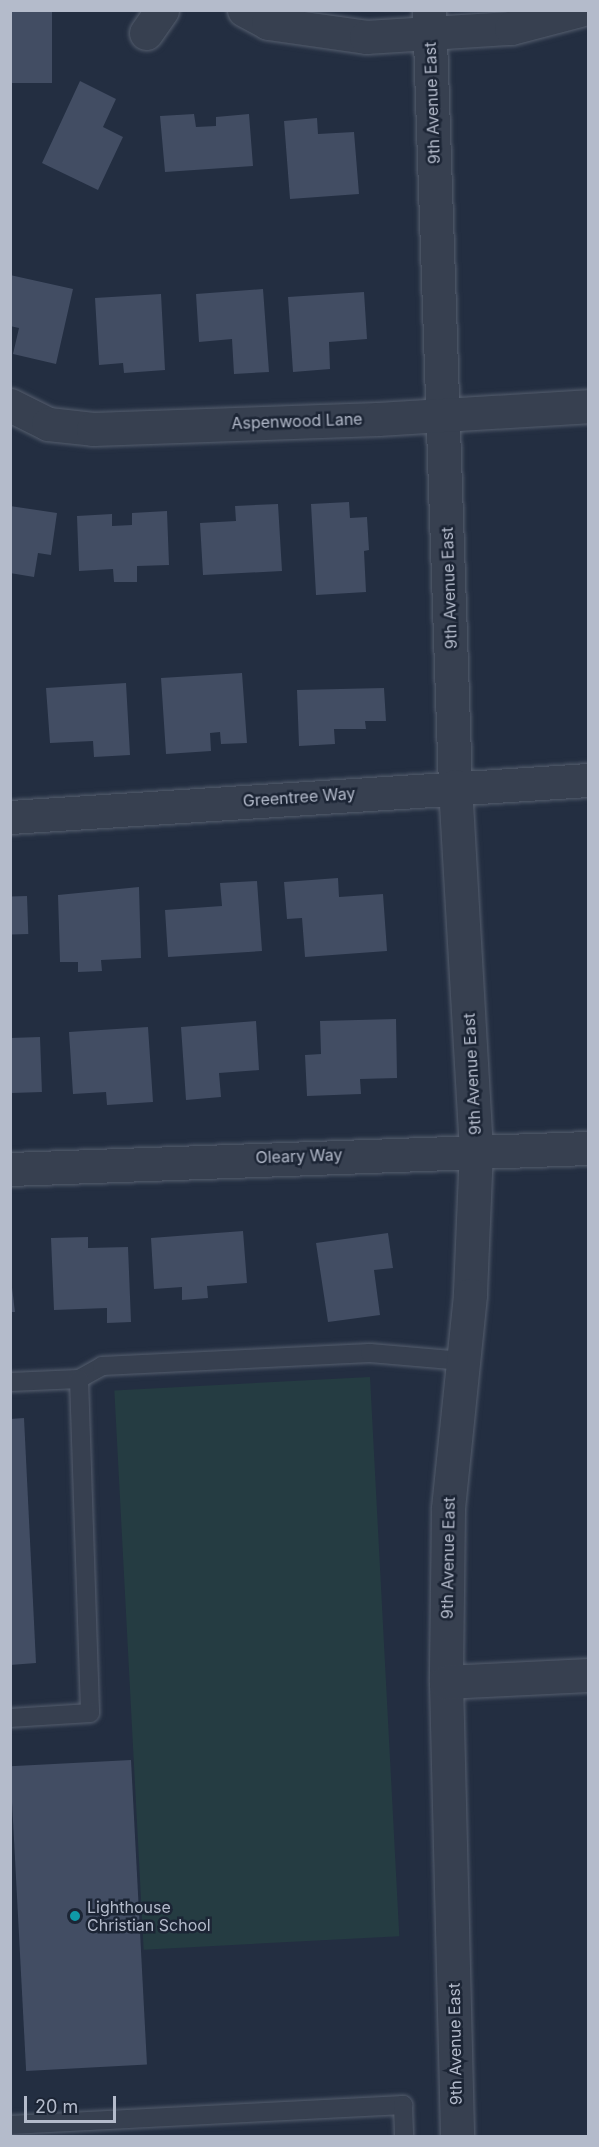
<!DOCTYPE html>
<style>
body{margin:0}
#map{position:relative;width:599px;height:2147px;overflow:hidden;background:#232e41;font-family:Inter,sans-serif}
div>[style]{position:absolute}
.green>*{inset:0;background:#253c42;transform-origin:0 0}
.building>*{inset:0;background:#424d63;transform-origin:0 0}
.roads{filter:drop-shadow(0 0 2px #555e6e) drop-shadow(0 0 2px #555e6e)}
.lane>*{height:18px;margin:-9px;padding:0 9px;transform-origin:9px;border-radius:9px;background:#374050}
.street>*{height:33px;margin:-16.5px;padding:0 16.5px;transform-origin:16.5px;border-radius:16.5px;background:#374050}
.dots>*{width:16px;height:16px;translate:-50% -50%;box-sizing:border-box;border:3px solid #1c2535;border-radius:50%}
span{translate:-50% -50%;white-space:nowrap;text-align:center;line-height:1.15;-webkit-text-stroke:5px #1c2535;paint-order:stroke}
.street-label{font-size:16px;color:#b4bbcb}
.poi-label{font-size:16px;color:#b4bbcb}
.left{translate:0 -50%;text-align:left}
.frame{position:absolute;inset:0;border:12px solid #b4bbcb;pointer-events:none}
.scale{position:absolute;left:24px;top:2096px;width:92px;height:27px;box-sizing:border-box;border:3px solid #b4bbcb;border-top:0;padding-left:8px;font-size:18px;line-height:21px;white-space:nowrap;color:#b4bbcb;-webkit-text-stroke:4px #1c2535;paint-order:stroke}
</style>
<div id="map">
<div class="green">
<div style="left:370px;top:1377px;width:560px;height:256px;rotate:87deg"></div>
</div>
<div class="building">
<div style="left:10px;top:10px;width:42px;height:73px"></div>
<div style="clip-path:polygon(80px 81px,116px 99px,103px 127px,123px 137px,98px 190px,42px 163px)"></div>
<div style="clip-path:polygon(194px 114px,196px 127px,216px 126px,216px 117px,249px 114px,253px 166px,165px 172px,160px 116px)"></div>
<div style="clip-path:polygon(317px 118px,318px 134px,354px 132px,359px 194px,290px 199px,284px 121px)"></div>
<div style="clip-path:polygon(10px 275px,73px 289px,56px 364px,13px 354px,19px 328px,10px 326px)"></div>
<div style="clip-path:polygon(263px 289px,269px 372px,234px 374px,232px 339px,199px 342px,196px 294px)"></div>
<div style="clip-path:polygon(364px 292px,367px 339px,329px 342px,330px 369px,293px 372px,288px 297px)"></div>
<div style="clip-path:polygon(161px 294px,165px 370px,124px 373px,123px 363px,99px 365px,95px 298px)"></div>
<div style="clip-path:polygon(349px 502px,350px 518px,367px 517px,369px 550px,364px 551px,366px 592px,316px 595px,311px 504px)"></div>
<div style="clip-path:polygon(278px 504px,282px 571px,203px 575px,200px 523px,236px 521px,235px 506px)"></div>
<div style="clip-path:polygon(10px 506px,57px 513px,51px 555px,38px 553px,34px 577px,10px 573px)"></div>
<div style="clip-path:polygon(167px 511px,169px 565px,137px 566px,137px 582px,114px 582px,113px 569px,79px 571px,77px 516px,112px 514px,112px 526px,132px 525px,132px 513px)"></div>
<div style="clip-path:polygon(242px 673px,247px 743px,221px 744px,220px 732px,210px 733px,211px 751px,166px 754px,161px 678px)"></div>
<div style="clip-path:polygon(126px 683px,130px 755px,94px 757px,93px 741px,50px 743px,46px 688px)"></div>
<div style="clip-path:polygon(384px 688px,386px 721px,365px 721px,366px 729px,334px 729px,335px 744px,299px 746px,297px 690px)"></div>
<div style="clip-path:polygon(338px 878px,339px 897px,383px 894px,387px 951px,305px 957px,302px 918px,287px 919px,284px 882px)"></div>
<div style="clip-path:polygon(257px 881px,262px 951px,168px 957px,165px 910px,222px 906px,220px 883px)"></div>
<div style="clip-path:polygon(139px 887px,141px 958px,101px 960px,102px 971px,78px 972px,78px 962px,60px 962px,58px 895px)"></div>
<div style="left:27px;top:896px;width:38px;height:17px;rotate:88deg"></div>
<div style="clip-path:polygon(396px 1019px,397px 1078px,360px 1079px,361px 1094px,307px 1096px,305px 1055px,321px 1054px,320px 1021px)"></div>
<div style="clip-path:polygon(256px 1021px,259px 1070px,219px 1073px,221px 1097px,186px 1100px,181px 1027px)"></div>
<div style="clip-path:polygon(148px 1027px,153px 1102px,107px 1105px,106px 1092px,73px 1094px,69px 1032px)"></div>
<div style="left:40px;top:1037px;width:55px;height:30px;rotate:88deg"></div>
<div style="clip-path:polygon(243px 1231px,247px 1283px,207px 1286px,208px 1298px,182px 1300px,182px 1287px,154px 1289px,151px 1238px)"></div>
<div style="clip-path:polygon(388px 1233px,393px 1268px,374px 1270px,380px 1315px,328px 1322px,316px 1243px)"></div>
<div style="clip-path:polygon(88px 1237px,88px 1248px,128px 1247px,131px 1322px,107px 1323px,107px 1308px,54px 1310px,51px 1238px)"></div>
<div style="clip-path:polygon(10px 1271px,15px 1312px,10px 1312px)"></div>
<div style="clip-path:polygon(24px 1418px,36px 1663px,10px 1665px,10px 1419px)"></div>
<div style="left:131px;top:1760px;width:305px;height:121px;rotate:87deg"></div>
</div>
<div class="roads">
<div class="lane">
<div style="left:79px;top:1379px;width:26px;rotate:-29deg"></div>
<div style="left:102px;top:1366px;width:268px;rotate:-2.8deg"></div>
<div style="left:370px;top:1353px;width:93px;rotate:4.9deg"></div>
<div style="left:10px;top:1382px;width:69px;rotate:-2.5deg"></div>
<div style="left:79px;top:1379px;width:334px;rotate:88.1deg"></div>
<div style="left:90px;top:1713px;width:80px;rotate:176.4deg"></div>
<div style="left:10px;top:2125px;width:394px;rotate:-2.9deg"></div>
<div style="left:403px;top:2105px;width:31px;rotate:88deg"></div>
</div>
<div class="street">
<div style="left:244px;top:10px;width:27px;rotate:28deg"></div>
<div style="left:268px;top:23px;width:99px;rotate:8.1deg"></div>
<div style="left:366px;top:37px;width:145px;rotate:-3.6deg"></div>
<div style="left:511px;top:28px;width:71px;rotate:-14.6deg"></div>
<div style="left:429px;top:10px;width:776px;rotate:88.08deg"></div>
<div style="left:455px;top:786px;width:364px;rotate:86.7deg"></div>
<div style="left:476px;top:1149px;width:146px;rotate:92.4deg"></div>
<div style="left:470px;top:1295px;width:215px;rotate:95.9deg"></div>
<div style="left:448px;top:1509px;width:173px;rotate:90.7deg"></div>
<div style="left:446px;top:1682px;width:454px;rotate:88.6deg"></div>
<div style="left:146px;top:33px;width:28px;rotate:-55deg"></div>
<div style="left:10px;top:405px;width:42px;rotate:26.6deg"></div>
<div style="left:48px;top:424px;width:45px;rotate:6.3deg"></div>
<div style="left:93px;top:429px;width:285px;rotate:-2deg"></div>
<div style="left:378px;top:419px;width:210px;rotate:-3.5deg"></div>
<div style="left:10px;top:817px;width:579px;rotate:-3.66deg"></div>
<div style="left:10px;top:1169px;width:578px;rotate:-2.08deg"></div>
<div style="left:446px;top:1682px;width:142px;rotate:-2.8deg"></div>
</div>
</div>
<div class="dots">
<div style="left:75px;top:1916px;background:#0f9aa8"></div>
</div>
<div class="street-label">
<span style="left:432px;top:103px;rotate:-92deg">9th Avenue East</span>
<span style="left:297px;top:421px;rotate:-2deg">Aspenwood Lane</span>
<span style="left:449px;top:588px;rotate:-92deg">9th Avenue East</span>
<span style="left:299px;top:797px;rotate:-4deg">Greentree Way</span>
<span style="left:472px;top:1074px;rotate:-93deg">9th Avenue East</span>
<span style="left:299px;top:1156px;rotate:-2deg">Oleary Way</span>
<span style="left:448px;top:1558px;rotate:-89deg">9th Avenue East</span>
<span style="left:455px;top:2044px;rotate:-91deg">9th Avenue East</span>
</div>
<div class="poi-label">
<span class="left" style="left:87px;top:1916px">Lighthouse<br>Christian School</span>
</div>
<div class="frame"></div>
<div class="scale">20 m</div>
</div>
